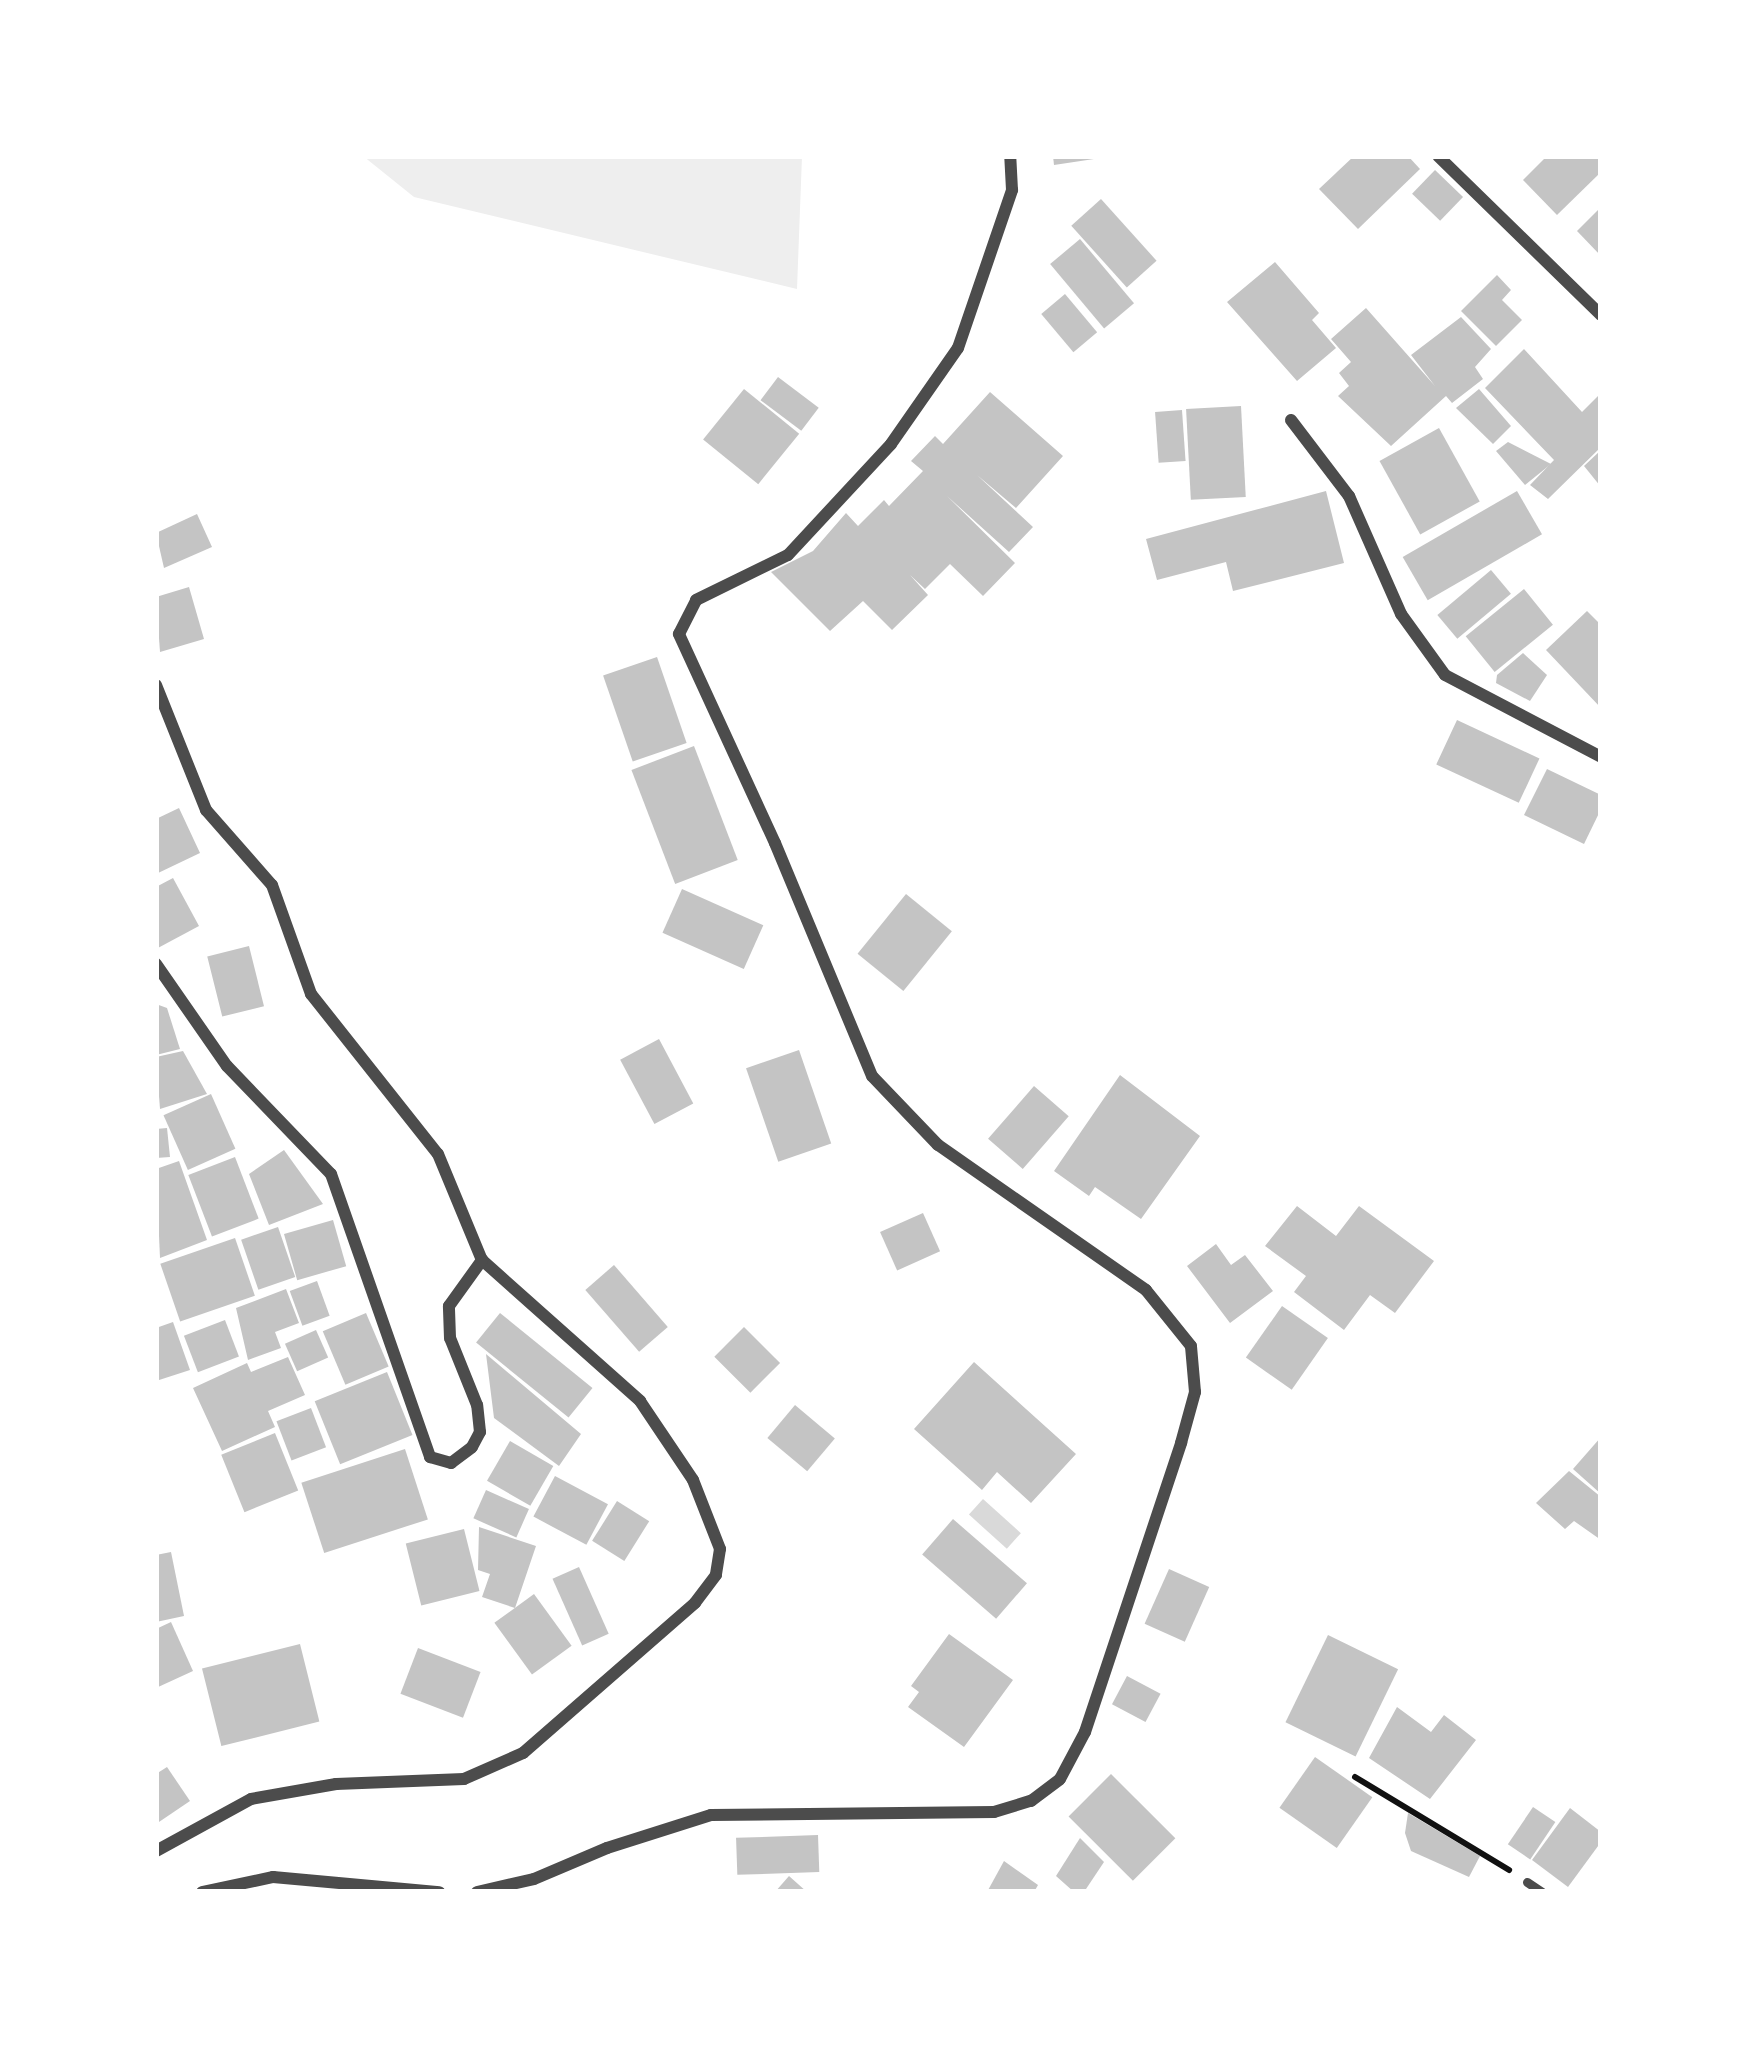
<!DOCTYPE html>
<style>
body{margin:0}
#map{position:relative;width:1757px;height:2048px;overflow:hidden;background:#fff;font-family:Mulish,sans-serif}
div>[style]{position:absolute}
.green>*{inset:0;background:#eee}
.water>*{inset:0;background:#d9d9d9;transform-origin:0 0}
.building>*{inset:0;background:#c4c4c4;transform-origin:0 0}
.path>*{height:6px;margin:-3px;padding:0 3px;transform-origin:3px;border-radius:3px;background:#111}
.service>*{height:9px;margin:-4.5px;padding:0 4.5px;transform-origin:4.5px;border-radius:4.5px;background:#4c4c4c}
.minor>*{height:12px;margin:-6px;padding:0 6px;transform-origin:6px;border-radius:6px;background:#4c4c4c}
span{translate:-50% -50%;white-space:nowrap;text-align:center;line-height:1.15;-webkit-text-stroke:12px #fff;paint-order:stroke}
.frame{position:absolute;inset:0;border:159px solid #fff;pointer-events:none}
</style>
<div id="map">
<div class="green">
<div style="clip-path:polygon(363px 156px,802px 156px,797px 289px,414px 197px)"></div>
</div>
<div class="water">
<div style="left:983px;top:1499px;width:51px;height:21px;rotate:42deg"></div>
</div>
<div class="building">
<div style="clip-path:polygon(1053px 156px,1094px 156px,1094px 159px,1054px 165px)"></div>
<div style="clip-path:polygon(1354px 156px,1408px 156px,1420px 169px,1358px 229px,1319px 189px)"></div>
<div style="clip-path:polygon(1547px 156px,1601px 156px,1601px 172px,1557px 215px,1523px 180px)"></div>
<div style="left:1435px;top:170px;width:39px;height:33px;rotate:44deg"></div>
<div style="left:1101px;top:199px;width:83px;height:40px;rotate:48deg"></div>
<div style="clip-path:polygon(1601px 207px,1601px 256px,1577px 231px)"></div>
<div style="left:1080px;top:239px;width:84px;height:39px;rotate:50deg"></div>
<div style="clip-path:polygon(1275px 262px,1319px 313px,1312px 320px,1336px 348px,1297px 381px,1227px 302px)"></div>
<div style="clip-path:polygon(1497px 275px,1511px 290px,1502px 300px,1522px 320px,1496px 346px,1461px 311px)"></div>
<div style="left:1065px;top:294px;width:50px;height:31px;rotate:50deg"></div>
<div style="clip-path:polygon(1366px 308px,1435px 386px,1411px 355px,1461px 317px,1491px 349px,1475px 367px,1483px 379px,1452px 403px,1446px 396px,1391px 446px,1338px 396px,1349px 386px,1339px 373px,1351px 362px,1331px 339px)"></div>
<div style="clip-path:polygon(1524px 349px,1582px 412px,1601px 393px,1601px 447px,1548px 499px,1530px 485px,1554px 460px,1485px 388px)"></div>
<div style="left:778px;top:377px;width:51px;height:29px;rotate:37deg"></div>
<div style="left:744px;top:389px;width:71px;height:65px;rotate:39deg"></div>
<div style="clip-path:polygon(1479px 389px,1511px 426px,1493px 444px,1456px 408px)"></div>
<div style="clip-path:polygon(990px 392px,1063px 456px,1016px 508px,977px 475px,1033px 527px,1009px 552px,947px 496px,1015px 563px,983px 596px,950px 564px,925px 589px,910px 575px,928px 595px,892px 630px,863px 601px,830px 631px,771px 572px,813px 551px,846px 513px,858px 526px,884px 500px,889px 506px,923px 471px,911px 461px,935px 436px,943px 444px)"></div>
<div style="left:1241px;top:406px;width:91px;height:55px;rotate:87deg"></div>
<div style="left:1182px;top:410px;width:51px;height:27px;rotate:86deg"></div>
<div style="left:1439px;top:428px;width:84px;height:68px;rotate:61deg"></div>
<div style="clip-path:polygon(1508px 442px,1551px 464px,1525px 485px,1496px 451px)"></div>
<div style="clip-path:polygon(1601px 450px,1601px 487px,1584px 466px)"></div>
<div style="clip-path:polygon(1326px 491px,1344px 563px,1233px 591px,1226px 562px,1157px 580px,1146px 539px)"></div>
<div style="left:1517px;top:491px;width:50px;height:132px;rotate:60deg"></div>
<div style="clip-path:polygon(197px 514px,212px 547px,164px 568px,156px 533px)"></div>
<div style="left:1491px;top:570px;width:31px;height:70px;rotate:50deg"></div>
<div style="clip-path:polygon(189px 587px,204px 639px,160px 652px,156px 597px)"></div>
<div style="left:1524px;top:589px;width:46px;height:75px;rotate:51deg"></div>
<div style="clip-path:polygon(1587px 611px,1601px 625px,1601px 708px,1546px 650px)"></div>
<div style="clip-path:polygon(1523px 653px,1547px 675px,1530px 701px,1496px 683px,1497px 675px)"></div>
<div style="left:657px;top:657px;width:91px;height:57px;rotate:71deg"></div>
<div style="left:1457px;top:720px;width:91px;height:49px;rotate:25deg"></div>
<div style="left:694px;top:746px;width:122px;height:67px;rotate:69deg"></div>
<div style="clip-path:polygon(1547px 769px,1601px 795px,1601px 809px,1584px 844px,1524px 815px)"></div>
<div style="clip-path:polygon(179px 808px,200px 853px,156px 874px,156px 819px)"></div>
<div style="clip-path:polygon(173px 878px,199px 926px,156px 949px,156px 887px)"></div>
<div style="left:682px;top:889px;width:89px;height:48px;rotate:24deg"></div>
<div style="left:906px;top:894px;width:59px;height:77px;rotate:39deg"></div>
<div style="left:249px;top:946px;width:62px;height:43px;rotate:76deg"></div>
<div style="clip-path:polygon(156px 1004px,167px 1008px,180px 1049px,156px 1055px)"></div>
<div style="left:659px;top:1039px;width:73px;height:44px;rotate:62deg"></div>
<div style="left:799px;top:1050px;width:99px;height:56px;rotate:71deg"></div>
<div style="clip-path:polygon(183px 1051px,207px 1094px,160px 1109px,156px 1057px)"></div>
<div style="clip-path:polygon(1120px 1075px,1200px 1136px,1141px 1219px,1095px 1187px,1089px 1196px,1054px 1171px)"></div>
<div style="left:1034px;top:1086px;width:46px;height:70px;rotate:41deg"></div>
<div style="left:211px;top:1094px;width:60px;height:52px;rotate:66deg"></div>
<div style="clip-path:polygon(167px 1128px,170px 1157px,156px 1158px,156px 1129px)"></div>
<div style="clip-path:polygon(284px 1150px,323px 1204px,269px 1225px,249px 1174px)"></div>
<div style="left:235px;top:1157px;width:66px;height:50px;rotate:69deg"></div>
<div style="clip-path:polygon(179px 1161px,207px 1240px,160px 1258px,156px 1169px)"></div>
<div style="clip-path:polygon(1297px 1206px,1336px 1236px,1359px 1206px,1434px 1261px,1395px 1313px,1370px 1295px,1344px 1330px,1294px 1292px,1306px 1276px,1265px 1246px)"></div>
<div style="left:923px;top:1213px;width:42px;height:47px;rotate:66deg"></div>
<div style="left:333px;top:1220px;width:48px;height:51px;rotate:74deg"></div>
<div style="left:278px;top:1227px;width:53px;height:39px;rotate:71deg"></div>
<div style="left:235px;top:1238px;width:61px;height:79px;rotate:71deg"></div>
<div style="clip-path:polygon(1216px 1244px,1231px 1265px,1245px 1255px,1273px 1291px,1230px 1323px,1187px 1266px)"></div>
<div style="left:614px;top:1265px;width:82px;height:38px;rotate:49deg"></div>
<div style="left:317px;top:1281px;width:37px;height:29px;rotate:70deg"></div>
<div style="clip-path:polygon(286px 1289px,299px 1323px,275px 1332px,281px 1348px,248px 1360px,236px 1308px)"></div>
<div style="left:1282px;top:1306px;width:56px;height:63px;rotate:35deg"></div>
<div style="left:366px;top:1313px;width:58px;height:47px;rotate:67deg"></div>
<div style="left:500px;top:1313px;width:119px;height:38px;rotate:39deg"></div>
<div style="left:225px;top:1320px;width:39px;height:44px;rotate:69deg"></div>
<div style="clip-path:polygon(173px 1322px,190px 1370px,156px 1381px,156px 1328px)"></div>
<div style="left:744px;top:1327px;width:51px;height:42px;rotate:45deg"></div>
<div style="left:316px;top:1330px;width:30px;height:34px;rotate:66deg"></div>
<div style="clip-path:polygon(486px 1354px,581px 1434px,559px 1466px,494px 1418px)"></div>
<div style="clip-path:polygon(288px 1357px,305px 1395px,268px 1411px,275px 1427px,222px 1451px,193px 1388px,247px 1363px,251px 1372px)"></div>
<div style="clip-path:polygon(974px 1362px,1076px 1454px,1031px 1503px,997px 1472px,982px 1490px,914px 1429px)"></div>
<div style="left:387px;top:1372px;width:68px;height:78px;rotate:68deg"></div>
<div style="left:795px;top:1405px;width:52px;height:43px;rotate:40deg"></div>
<div style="left:311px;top:1408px;width:42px;height:37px;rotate:69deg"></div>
<div style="left:275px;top:1433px;width:62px;height:58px;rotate:68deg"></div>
<div style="clip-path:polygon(1601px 1437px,1601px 1494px,1573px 1469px)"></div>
<div style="left:510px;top:1441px;width:50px;height:46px;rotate:30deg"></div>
<div style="left:405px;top:1449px;width:74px;height:109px;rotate:72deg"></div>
<div style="clip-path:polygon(1569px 1471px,1601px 1497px,1601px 1540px,1574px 1521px,1565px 1529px,1536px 1503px)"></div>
<div style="left:555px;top:1476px;width:60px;height:46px;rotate:28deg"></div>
<div style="left:486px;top:1490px;width:47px;height:31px;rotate:24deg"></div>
<div style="left:617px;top:1501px;width:38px;height:47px;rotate:32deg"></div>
<div style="left:953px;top:1519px;width:98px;height:47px;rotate:41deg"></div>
<div style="clip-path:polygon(479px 1527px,536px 1546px,515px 1608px,482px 1597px,490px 1574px,478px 1570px)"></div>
<div style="left:464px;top:1529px;width:64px;height:60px;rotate:76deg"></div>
<div style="clip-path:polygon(171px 1552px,184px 1616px,156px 1622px,156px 1555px)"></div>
<div style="left:579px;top:1567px;width:73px;height:29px;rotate:66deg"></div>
<div style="left:1169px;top:1569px;width:44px;height:60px;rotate:24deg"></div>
<div style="left:534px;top:1594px;width:64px;height:49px;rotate:54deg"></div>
<div style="clip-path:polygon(171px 1622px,193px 1671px,156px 1688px,156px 1629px)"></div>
<div style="clip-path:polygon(949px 1634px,1013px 1680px,964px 1747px,908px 1707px,919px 1692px,911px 1686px)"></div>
<div style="left:1328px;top:1635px;width:78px;height:97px;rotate:26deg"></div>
<div style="left:300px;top:1644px;width:80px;height:101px;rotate:76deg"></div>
<div style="left:418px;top:1648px;width:67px;height:49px;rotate:21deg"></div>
<div style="left:1127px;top:1676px;width:38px;height:32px;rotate:28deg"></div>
<div style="clip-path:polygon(1397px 1707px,1431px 1732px,1444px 1715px,1476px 1740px,1430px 1799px,1369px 1758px)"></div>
<div style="left:1315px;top:1757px;width:70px;height:62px;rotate:35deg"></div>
<div style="clip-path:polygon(167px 1767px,190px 1801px,156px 1824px,156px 1774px)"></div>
<div style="left:1111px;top:1774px;width:91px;height:60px;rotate:45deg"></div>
<div style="left:1533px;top:1807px;width:27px;height:45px;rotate:34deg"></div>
<div style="clip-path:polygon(1570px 1808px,1601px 1832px,1601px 1842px,1568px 1887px,1532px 1860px)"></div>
<div style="clip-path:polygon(1408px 1813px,1480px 1856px,1469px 1877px,1411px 1851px,1405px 1833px)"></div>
<div style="left:818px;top:1835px;width:37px;height:82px;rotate:88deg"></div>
<div style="clip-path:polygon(1080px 1838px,1104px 1862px,1084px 1892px,1074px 1892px,1056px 1876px)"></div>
<div style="clip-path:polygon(1004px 1861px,1038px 1885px,1034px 1892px,987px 1892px)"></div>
<div style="clip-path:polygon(789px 1876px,807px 1892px,775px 1892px)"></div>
</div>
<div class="path">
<div style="left:1355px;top:1777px;width:180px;rotate:31.1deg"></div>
</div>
<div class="service">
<div style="left:1527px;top:1882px;width:18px;rotate:34deg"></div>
</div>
<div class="minor">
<div style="left:1438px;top:156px;width:228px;rotate:44.3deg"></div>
<div style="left:1291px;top:420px;width:96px;rotate:52.7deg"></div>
<div style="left:1349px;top:496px;width:129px;rotate:66.2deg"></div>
<div style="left:1401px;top:614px;width:75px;rotate:54.2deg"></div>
<div style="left:1445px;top:675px;width:176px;rotate:27.7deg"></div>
<div style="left:156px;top:685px;width:135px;rotate:68.2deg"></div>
<div style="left:206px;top:810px;width:100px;rotate:48.7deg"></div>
<div style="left:272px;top:885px;width:116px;rotate:70.3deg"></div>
<div style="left:311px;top:994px;width:204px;rotate:51.6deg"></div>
<div style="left:438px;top:1154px;width:115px;rotate:67.5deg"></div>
<div style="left:482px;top:1260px;width:212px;rotate:41.7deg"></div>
<div style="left:640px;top:1401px;width:95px;rotate:56.1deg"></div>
<div style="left:693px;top:1480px;width:74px;rotate:68.6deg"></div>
<div style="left:720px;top:1549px;width:26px;rotate:99deg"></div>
<div style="left:716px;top:1575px;width:35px;rotate:127deg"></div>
<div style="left:695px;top:1603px;width:228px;rotate:138.9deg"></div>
<div style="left:523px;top:1753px;width:64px;rotate:156.2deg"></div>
<div style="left:464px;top:1779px;width:128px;rotate:177.8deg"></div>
<div style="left:336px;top:1784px;width:86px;rotate:170deg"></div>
<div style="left:251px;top:1799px;width:108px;rotate:151.3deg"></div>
<div style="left:156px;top:964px;width:124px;rotate:55.2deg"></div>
<div style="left:227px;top:1066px;width:150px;rotate:46.1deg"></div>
<div style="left:331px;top:1174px;width:300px;rotate:70.7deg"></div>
<div style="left:430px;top:1457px;width:22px;rotate:16deg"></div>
<div style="left:451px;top:1463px;width:26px;rotate:-37deg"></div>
<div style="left:472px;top:1447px;width:17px;rotate:-62deg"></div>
<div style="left:480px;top:1432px;width:27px;rotate:-96deg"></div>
<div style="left:477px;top:1405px;width:72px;rotate:-111.9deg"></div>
<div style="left:450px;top:1338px;width:32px;rotate:-92deg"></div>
<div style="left:449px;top:1306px;width:57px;rotate:-54.3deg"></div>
<div style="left:202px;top:1892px;width:73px;rotate:-11.9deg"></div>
<div style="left:273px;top:1877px;width:167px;rotate:5.2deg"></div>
<div style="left:477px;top:1892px;width:58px;rotate:-12.8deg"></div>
<div style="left:534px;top:1879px;width:79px;rotate:-23deg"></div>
<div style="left:607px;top:1848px;width:109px;rotate:-17.6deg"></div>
<div style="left:711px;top:1815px;width:283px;rotate:-0.6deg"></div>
<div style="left:994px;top:1812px;width:39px;rotate:-17deg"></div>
<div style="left:1031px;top:1801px;width:36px;rotate:-37deg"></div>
<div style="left:1060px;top:1779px;width:53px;rotate:-62deg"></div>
<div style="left:1085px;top:1732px;width:305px;rotate:-71.6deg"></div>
<div style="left:1181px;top:1443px;width:53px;rotate:-74.6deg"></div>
<div style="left:1195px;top:1392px;width:46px;rotate:-95deg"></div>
<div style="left:1191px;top:1346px;width:72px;rotate:-128.8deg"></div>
<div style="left:1146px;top:1290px;width:254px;rotate:-145.1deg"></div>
<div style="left:938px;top:1145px;width:95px;rotate:-133.7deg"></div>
<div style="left:872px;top:1076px;width:252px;rotate:-112.6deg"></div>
<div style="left:775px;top:843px;width:230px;rotate:-114.7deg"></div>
<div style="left:679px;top:634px;width:38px;rotate:-63deg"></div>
<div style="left:696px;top:600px;width:102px;rotate:-26.1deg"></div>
<div style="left:788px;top:555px;width:151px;rotate:-47.1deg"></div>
<div style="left:891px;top:444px;width:117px;rotate:-55.1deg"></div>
<div style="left:958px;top:348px;width:167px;rotate:-71.1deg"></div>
<div style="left:1012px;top:190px;width:34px;rotate:-93deg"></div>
</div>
<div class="frame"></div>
</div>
